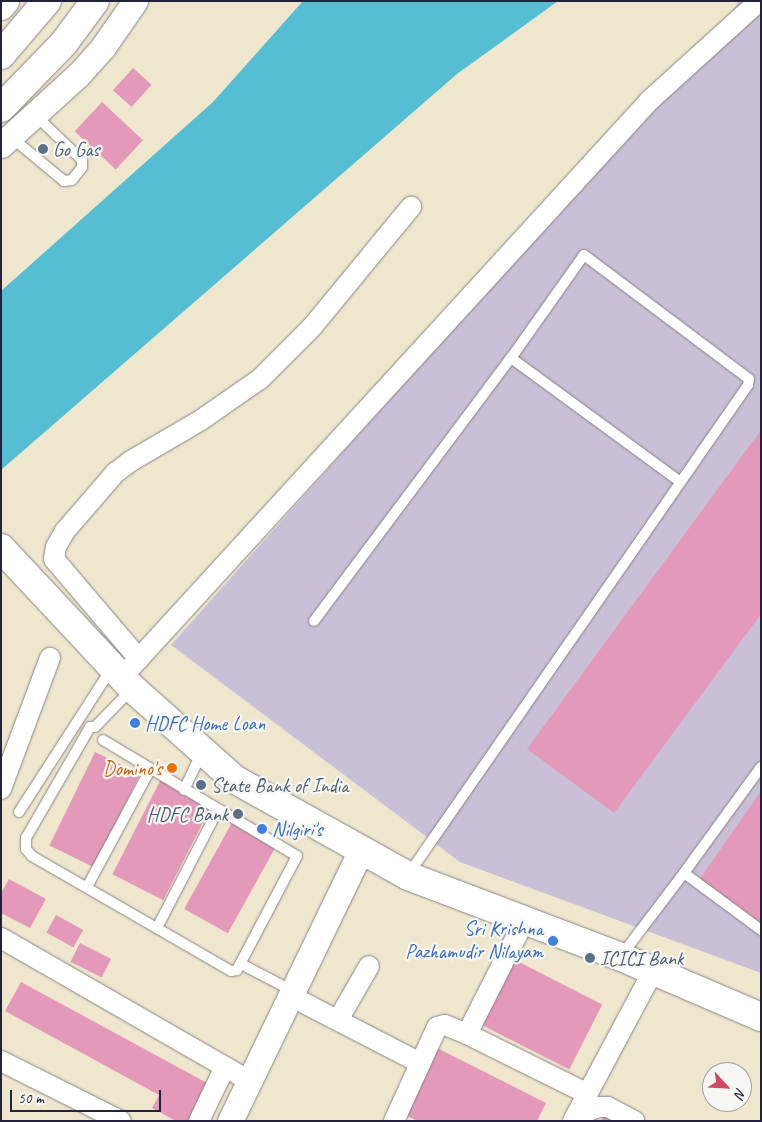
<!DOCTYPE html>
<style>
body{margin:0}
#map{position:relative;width:762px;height:1122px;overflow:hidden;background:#eee7ce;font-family:Caveat,sans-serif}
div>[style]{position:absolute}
.industrial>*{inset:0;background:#c9bfd7}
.water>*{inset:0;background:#56bed3}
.building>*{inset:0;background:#e599ba;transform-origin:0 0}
.roads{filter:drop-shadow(0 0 1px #888484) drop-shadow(0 0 1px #888484)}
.service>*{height:10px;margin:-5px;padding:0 5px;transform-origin:5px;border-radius:5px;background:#fff}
.minor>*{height:20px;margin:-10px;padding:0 10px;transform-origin:10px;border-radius:10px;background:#fff}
.tertiary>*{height:25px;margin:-12.5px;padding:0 12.5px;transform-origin:12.5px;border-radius:12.5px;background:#fff}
.primary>*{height:28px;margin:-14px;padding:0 14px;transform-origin:14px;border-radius:14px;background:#fff}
.trunk>*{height:28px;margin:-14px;padding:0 14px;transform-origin:14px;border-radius:14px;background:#fff}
.dots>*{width:14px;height:14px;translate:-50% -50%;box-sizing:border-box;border:2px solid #f6f6f2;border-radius:50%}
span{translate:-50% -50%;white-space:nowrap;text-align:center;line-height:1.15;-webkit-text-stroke:4.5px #f6f6f2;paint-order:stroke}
.service-label{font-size:20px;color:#4e5e75}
.left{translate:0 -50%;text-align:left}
.right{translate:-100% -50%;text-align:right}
.shop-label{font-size:20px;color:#366cbe}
.food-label{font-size:20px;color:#c56008}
.frame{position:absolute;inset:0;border:2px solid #22223b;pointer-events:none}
.north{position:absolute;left:702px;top:1062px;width:50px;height:50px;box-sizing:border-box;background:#f6f6f2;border:1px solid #a1a1a9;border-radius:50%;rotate:115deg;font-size:14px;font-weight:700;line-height:20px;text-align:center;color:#22223b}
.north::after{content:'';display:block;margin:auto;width:18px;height:22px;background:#d1495b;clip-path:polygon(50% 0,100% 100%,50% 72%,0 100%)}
.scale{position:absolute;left:10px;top:1090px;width:151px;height:22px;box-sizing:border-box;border:2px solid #22223b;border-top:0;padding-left:6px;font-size:15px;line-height:18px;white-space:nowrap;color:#22223b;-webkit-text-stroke:4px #f6f6f2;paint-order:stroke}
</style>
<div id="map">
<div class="industrial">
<div style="clip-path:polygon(739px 1px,761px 1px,761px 973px,460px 862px,171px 645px,555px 214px,702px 58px)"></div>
</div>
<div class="water">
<div style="clip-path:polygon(303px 1px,558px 1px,457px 74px,1px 470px,1px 291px,213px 102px)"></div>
</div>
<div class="building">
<div style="left:133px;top:68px;width:25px;height:30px;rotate:42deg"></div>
<div style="left:102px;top:102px;width:56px;height:40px;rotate:43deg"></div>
<div style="clip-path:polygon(761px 430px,761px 614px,614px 813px,527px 749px)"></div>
<div style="left:95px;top:752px;width:50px;height:104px;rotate:26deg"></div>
<div style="left:161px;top:779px;width:57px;height:107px;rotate:27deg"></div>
<div style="clip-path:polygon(761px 791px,761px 923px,699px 880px)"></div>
<div style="left:234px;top:819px;width:50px;height:103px;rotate:29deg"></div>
<div style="clip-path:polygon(9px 879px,46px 899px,30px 928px,1px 913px,1px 893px)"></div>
<div style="left:56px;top:915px;width:31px;height:20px;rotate:29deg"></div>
<div style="left:80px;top:943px;width:35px;height:21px;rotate:27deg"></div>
<div style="left:515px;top:960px;width:98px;height:73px;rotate:27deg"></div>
<div style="clip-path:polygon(21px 982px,209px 1084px,189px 1121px,176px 1121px,152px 1108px,159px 1095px,5px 1011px)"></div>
<div style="clip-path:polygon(433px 1046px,546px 1103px,537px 1121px,417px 1121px,400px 1112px)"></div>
<div style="clip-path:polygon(604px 1114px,617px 1121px,601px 1121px)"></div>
</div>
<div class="roads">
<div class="service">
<div style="left:11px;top:137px;width:69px;rotate:39.7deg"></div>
<div style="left:64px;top:181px;width:8px;rotate:-7deg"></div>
<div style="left:72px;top:180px;width:16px;rotate:-52deg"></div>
<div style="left:82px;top:167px;width:7px;rotate:-90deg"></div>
<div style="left:82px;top:160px;width:65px;rotate:-136.2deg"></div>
<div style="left:511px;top:358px;width:208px;rotate:36.2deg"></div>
<div style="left:314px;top:621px;width:329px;rotate:-53.2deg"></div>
<div style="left:511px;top:358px;width:126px;rotate:-54.7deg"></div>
<div style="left:584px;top:255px;width:206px;rotate:36.9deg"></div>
<div style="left:749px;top:379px;width:6px;rotate:99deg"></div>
<div style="left:748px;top:385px;width:596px;rotate:124.76deg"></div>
<div style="left:103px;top:740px;width:226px;rotate:30.9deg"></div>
<div style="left:297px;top:856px;width:129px;rotate:117.8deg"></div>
<div style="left:237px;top:970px;width:6px;rotate:171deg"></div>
<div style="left:231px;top:971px;width:230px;rotate:-150deg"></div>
<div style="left:32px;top:856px;width:9px;rotate:-131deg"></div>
<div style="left:26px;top:849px;width:11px;rotate:-90deg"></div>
<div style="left:26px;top:838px;width:128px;rotate:-60deg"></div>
<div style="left:90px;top:727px;width:5px"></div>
<div style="left:95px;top:727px;width:53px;rotate:-45.8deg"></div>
<div style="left:761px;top:767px;width:131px;rotate:126deg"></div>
<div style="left:684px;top:873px;width:96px;rotate:36.5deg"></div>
<div style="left:184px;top:790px;width:42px;rotate:-64.7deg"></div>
<div style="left:19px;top:812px;width:170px;rotate:-57.2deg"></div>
<div style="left:87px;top:887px;width:133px;rotate:-61.7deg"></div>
<div style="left:157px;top:928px;width:133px;rotate:-62.7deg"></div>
<div style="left:621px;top:956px;width:104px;rotate:-52.8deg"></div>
<div style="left:241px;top:964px;width:56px;rotate:27.5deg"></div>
</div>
<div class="minor">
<div style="left:139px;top:659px;width:131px;rotate:-130.4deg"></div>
<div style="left:54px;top:559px;width:12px;rotate:-81deg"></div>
<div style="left:56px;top:547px;width:18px;rotate:-61deg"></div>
<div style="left:65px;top:531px;width:77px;rotate:-49.2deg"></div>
<div style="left:115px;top:473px;width:20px;rotate:-37deg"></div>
<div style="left:131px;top:461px;width:81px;rotate:-30.4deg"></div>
<div style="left:201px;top:420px;width:72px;rotate:-34.8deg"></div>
<div style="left:260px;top:379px;width:74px;rotate:-45deg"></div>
<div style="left:312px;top:327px;width:156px;rotate:-50.5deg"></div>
<div style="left:123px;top:676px;width:781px;rotate:-47.54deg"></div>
<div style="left:650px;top:100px;width:147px;rotate:-42.2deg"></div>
<div style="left:1px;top:789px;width:140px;rotate:-69.5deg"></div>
<div style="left:1px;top:938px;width:285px;rotate:29.9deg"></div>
<div style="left:304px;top:1003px;width:131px;rotate:27.3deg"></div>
<div style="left:338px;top:1020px;width:62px;rotate:-60.1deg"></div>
<div style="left:467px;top:1034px;width:135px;rotate:26.4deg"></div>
<div style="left:1px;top:1061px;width:134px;rotate:26.6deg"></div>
<div style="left:199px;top:1121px;width:60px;rotate:-64.3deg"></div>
<div style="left:394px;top:1121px;width:103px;rotate:-65.4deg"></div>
<div style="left:437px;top:1027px;width:8px;rotate:-14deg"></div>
<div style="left:445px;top:1025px;width:24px;rotate:22deg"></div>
<div style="left:467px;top:1034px;width:127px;rotate:-63.2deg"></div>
<div style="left:573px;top:1121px;width:170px;rotate:-61.9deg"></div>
<div style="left:580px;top:1121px;width:12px;rotate:-55deg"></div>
<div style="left:587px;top:1111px;width:13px;rotate:-18deg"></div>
<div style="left:599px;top:1107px;width:9px"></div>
<div style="left:608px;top:1107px;width:30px;rotate:28deg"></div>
</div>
<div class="tertiary">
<div style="left:1px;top:7px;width:8px;rotate:-50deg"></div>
<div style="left:1px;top:145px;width:104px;rotate:-42.3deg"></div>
<div style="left:78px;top:75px;width:38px;rotate:-48deg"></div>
<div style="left:103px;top:47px;width:56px;rotate:-55.2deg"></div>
<div style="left:230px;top:1121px;width:299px;rotate:-64.2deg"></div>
</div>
<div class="primary">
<div style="left:1px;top:548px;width:192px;rotate:46.9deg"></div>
<div style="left:132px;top:688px;width:137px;rotate:41.7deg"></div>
<div style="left:234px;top:779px;width:199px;rotate:29.1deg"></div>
<div style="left:408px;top:876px;width:228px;rotate:20.8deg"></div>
<div style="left:621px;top:957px;width:152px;rotate:23.2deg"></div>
</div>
<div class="trunk">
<div style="left:1px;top:55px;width:71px;rotate:-49.6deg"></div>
<div style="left:1px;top:108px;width:91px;rotate:-45.9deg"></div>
<div style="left:64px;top:43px;width:52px;rotate:-53.6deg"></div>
</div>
</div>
<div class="dots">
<div style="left:43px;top:149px;background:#5c6f8a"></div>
<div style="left:135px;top:723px;background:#3f7fe0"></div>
<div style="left:172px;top:768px;background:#e8710a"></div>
<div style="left:201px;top:785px;background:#5c6f8a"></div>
<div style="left:238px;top:814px;background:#5c6f8a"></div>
<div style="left:262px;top:829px;background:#3f7fe0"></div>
<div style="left:553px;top:941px;background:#3f7fe0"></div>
<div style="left:590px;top:958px;background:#5c6f8a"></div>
</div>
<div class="service-label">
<span class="left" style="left:53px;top:149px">Go Gas</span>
<span class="left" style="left:211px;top:785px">State Bank of India</span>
<span class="right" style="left:228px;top:814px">HDFC Bank</span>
<span class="left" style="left:600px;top:958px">ICICI Bank</span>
</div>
<div class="shop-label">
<span class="left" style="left:145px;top:723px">HDFC Home Loan</span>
<span class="left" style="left:272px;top:829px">Nilgiri's</span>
<span class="right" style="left:543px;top:940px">Sri Krishna<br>Pazhamudir Nilayam</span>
</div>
<div class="food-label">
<span class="right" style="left:162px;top:768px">Domino's</span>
</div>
<div class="frame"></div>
<div class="north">N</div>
<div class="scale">50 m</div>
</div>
